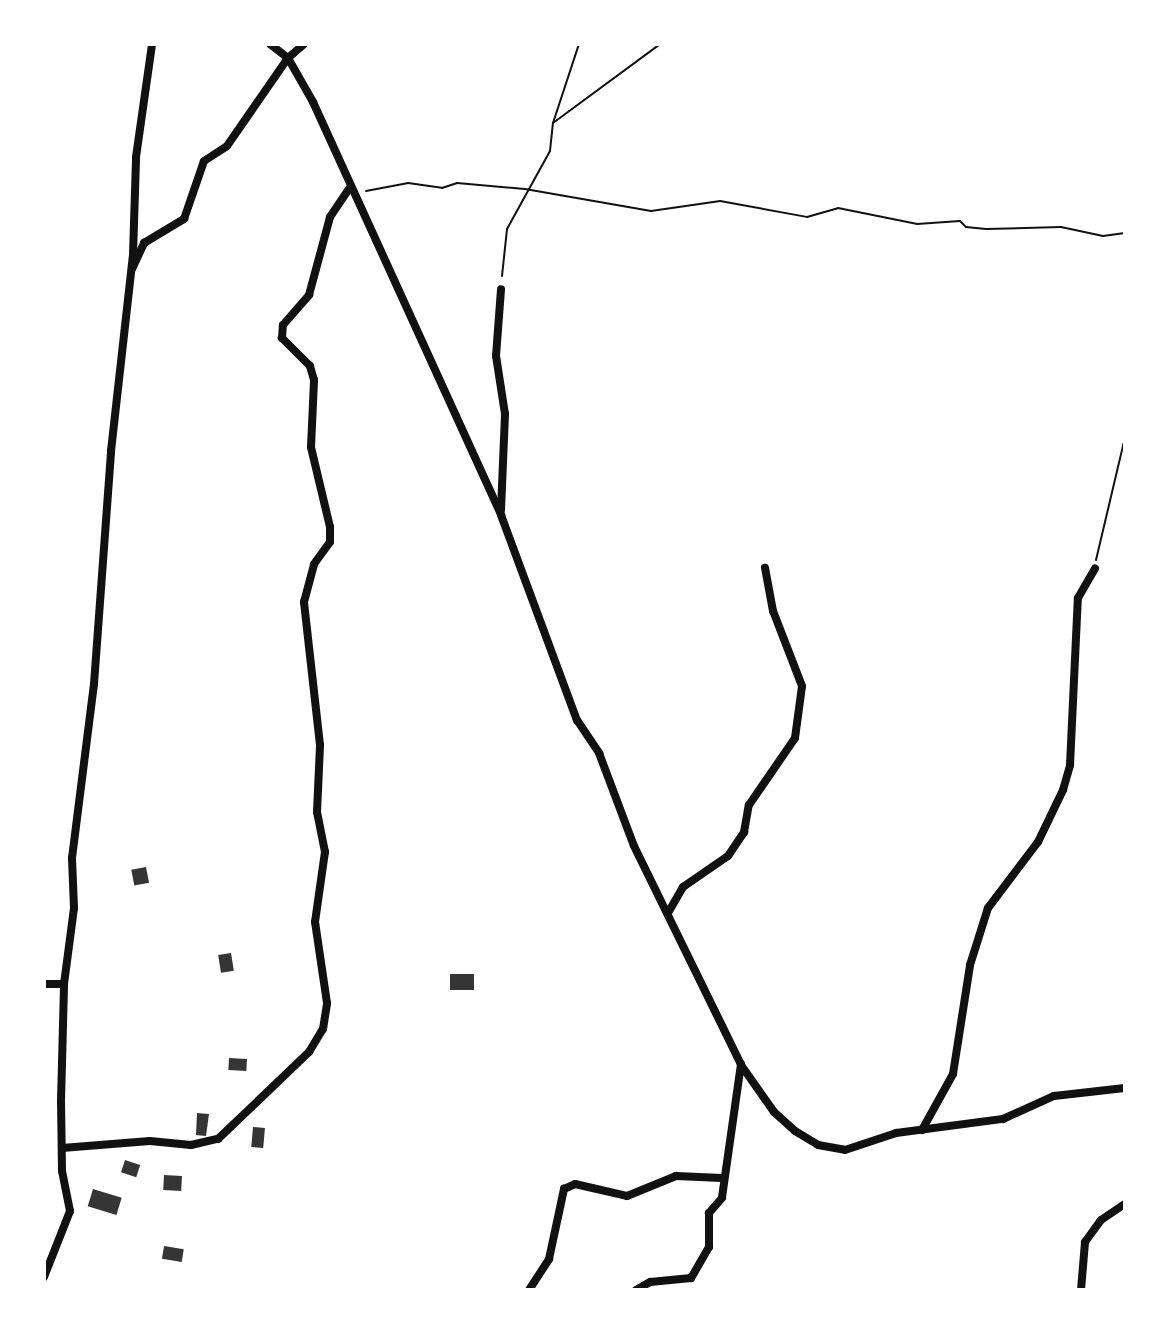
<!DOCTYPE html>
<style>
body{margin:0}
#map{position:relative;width:1169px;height:1334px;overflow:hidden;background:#fff;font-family:"Public Sans",sans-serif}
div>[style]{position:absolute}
.building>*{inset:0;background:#353535;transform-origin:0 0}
.path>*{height:2px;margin:-1px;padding:0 1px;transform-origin:1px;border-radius:1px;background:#111}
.minor>*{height:8px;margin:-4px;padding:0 4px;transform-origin:4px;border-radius:4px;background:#111}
span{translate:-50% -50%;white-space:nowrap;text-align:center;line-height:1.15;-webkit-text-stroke:7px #fff;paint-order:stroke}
.frame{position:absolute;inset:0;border:46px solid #fff;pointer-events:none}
</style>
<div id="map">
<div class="building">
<div style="left:146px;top:867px;width:16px;height:15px;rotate:79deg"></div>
<div style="left:231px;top:953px;width:18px;height:13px;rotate:81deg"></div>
<div style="left:450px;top:974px;width:24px;height:16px"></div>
<div style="left:229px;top:1058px;width:18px;height:12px;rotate:3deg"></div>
<div style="clip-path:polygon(197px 1113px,209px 1114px,206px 1136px,196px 1135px)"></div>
<div style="left:253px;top:1127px;width:12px;height:20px;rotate:5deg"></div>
<div style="left:125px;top:1160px;width:16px;height:13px;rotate:18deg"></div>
<div style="left:164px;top:1175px;width:18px;height:15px;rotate:3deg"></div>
<div style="left:93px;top:1189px;width:30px;height:18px;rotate:17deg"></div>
<div style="left:164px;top:1246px;width:20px;height:13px;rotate:9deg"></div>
</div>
<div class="path">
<div style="left:553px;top:123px;width:133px;rotate:-36.4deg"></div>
<div style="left:366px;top:191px;width:43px;rotate:-10.8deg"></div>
<div style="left:408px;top:183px;width:34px;rotate:8deg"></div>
<div style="left:442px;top:188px;width:16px;rotate:-18deg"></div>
<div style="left:457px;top:183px;width:68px;rotate:5deg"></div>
<div style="left:525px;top:189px;width:128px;rotate:9.9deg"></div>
<div style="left:651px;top:211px;width:70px;rotate:-8.2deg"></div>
<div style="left:720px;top:201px;width:88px;rotate:10.4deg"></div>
<div style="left:807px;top:217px;width:32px;rotate:-16deg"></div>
<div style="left:838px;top:208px;width:81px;rotate:11.4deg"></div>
<div style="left:917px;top:224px;width:43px;rotate:-4deg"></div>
<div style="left:960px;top:221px;width:8px;rotate:45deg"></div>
<div style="left:966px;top:227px;width:20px;rotate:6deg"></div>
<div style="left:986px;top:229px;width:75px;rotate:-1.5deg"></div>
<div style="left:1061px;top:227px;width:43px;rotate:12.1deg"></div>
<div style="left:1103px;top:236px;width:22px;rotate:-8deg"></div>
<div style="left:502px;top:276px;width:47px;rotate:-83.9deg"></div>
<div style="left:507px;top:229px;width:89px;rotate:-61.1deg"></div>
<div style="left:550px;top:151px;width:28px;rotate:-84deg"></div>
<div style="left:553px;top:123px;width:83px;rotate:-71.8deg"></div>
<div style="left:1096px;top:560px;width:126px;rotate:-76.7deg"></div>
</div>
<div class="minor">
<div style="left:270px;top:44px;width:23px;rotate:38deg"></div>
<div style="left:288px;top:58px;width:51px;rotate:60.4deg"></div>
<div style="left:313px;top:102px;width:454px;rotate:65.5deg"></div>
<div style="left:501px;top:515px;width:219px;rotate:69.7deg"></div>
<div style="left:577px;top:720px;width:40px;rotate:56deg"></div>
<div style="left:599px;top:753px;width:99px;rotate:69.4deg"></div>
<div style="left:634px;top:846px;width:243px;rotate:63.9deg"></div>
<div style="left:741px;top:1064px;width:135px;rotate:98.1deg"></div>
<div style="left:722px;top:1198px;width:20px;rotate:131deg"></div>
<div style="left:709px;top:1213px;width:34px;rotate:90deg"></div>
<div style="left:709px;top:1247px;width:36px;rotate:120deg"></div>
<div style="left:691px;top:1278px;width:41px;rotate:174.4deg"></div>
<div style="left:650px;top:1282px;width:16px;rotate:150deg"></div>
<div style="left:132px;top:269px;width:29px;rotate:-65deg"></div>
<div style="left:144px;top:243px;width:47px;rotate:-31deg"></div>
<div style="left:184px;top:219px;width:61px;rotate:-71deg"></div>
<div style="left:204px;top:161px;width:27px;rotate:-33deg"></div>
<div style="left:227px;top:146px;width:107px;rotate:-55.3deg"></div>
<div style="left:288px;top:58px;width:21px;rotate:-41deg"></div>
<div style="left:501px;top:510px;width:96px;rotate:-87.6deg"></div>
<div style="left:505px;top:414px;width:59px;rotate:-98.8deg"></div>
<div style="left:496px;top:356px;width:67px;rotate:-85.7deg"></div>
<div style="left:668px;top:913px;width:30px;rotate:-60deg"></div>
<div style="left:683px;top:887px;width:55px;rotate:-34.6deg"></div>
<div style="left:728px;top:856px;width:29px;rotate:-56deg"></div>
<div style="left:744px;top:832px;width:27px;rotate:-80deg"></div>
<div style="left:749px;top:805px;width:81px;rotate:-55.5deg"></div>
<div style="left:795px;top:738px;width:52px;rotate:-82.3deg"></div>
<div style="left:802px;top:686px;width:80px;rotate:-111.1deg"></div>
<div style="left:773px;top:611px;width:44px;rotate:-100.5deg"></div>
<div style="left:44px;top:984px;width:20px"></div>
<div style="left:741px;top:1065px;width:57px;rotate:54.9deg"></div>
<div style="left:774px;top:1112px;width:28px;rotate:42deg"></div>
<div style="left:795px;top:1131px;width:27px;rotate:31deg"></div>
<div style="left:818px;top:1145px;width:27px;rotate:10deg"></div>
<div style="left:845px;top:1150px;width:54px;rotate:-18.4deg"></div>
<div style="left:896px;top:1133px;width:108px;rotate:-7.5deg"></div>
<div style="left:1003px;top:1119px;width:56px;rotate:-24.3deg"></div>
<div style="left:1054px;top:1096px;width:71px;rotate:-6.4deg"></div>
<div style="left:922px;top:1130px;width:64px;rotate:-61deg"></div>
<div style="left:953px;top:1074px;width:110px;rotate:-81.1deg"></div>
<div style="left:970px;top:965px;width:60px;rotate:-72.5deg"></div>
<div style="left:988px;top:908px;width:83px;rotate:-52.9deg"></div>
<div style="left:1038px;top:842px;width:58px;rotate:-64.3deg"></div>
<div style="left:1063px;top:790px;width:26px;rotate:-74deg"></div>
<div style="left:1070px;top:765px;width:167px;rotate:-87.3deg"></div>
<div style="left:1078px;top:598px;width:34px;rotate:-60deg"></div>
<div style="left:62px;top:1148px;width:88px;rotate:-4.5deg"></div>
<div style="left:150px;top:1141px;width:41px;rotate:5.6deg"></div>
<div style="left:191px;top:1145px;width:28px;rotate:-13deg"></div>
<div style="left:218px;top:1139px;width:126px;rotate:-43.7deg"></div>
<div style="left:309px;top:1052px;width:27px;rotate:-59deg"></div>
<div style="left:323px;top:1029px;width:26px;rotate:-81deg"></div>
<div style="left:327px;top:1003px;width:82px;rotate:-98.4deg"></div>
<div style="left:315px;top:922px;width:71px;rotate:-81.9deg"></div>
<div style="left:325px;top:852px;width:41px;rotate:-101.3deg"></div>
<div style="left:317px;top:812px;width:67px;rotate:-87.4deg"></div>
<div style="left:320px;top:745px;width:144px;rotate:-96.4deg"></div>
<div style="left:304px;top:602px;width:39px;rotate:-75deg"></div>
<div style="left:314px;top:564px;width:27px;rotate:-54deg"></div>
<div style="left:330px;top:542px;width:15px;rotate:-90deg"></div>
<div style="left:330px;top:527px;width:82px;rotate:-103.4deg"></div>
<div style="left:311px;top:447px;width:67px;rotate:-87.4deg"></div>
<div style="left:314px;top:380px;width:15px;rotate:-106deg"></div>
<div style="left:310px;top:366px;width:40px;rotate:-135deg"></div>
<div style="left:282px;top:338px;width:13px;rotate:-86deg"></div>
<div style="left:283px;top:325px;width:40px;rotate:-49deg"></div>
<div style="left:309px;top:295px;width:81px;rotate:-74.9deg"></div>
<div style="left:330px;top:217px;width:34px;rotate:-56deg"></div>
<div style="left:44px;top:1277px;width:71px;rotate:-68.5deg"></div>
<div style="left:70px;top:1211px;width:41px;rotate:-101.3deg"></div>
<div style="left:62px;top:1171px;width:70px;rotate:-90.8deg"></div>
<div style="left:61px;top:1101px;width:117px;rotate:-88.5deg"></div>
<div style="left:64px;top:984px;width:77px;rotate:-82.5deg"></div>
<div style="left:74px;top:908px;width:50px;rotate:-92.3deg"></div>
<div style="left:72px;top:858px;width:175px;rotate:-82.8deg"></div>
<div style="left:94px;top:684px;width:234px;rotate:-85.8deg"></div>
<div style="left:111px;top:451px;width:197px;rotate:-83.6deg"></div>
<div style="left:133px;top:255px;width:98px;rotate:-88.2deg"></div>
<div style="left:136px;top:157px;width:114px;rotate:-81.9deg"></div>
<div style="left:529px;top:1290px;width:37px;rotate:-57deg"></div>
<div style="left:549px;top:1259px;width:72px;rotate:-77.9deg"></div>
<div style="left:564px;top:1189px;width:12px;rotate:-24deg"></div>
<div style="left:575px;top:1184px;width:53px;rotate:13deg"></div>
<div style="left:627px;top:1196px;width:53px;rotate:-22.2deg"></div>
<div style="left:676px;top:1176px;width:46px;rotate:2.5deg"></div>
<div style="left:1081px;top:1290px;width:48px;rotate:-85.2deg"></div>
<div style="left:1085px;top:1242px;width:27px;rotate:-54deg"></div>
<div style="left:1101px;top:1220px;width:29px;rotate:-34deg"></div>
</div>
<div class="frame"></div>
</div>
